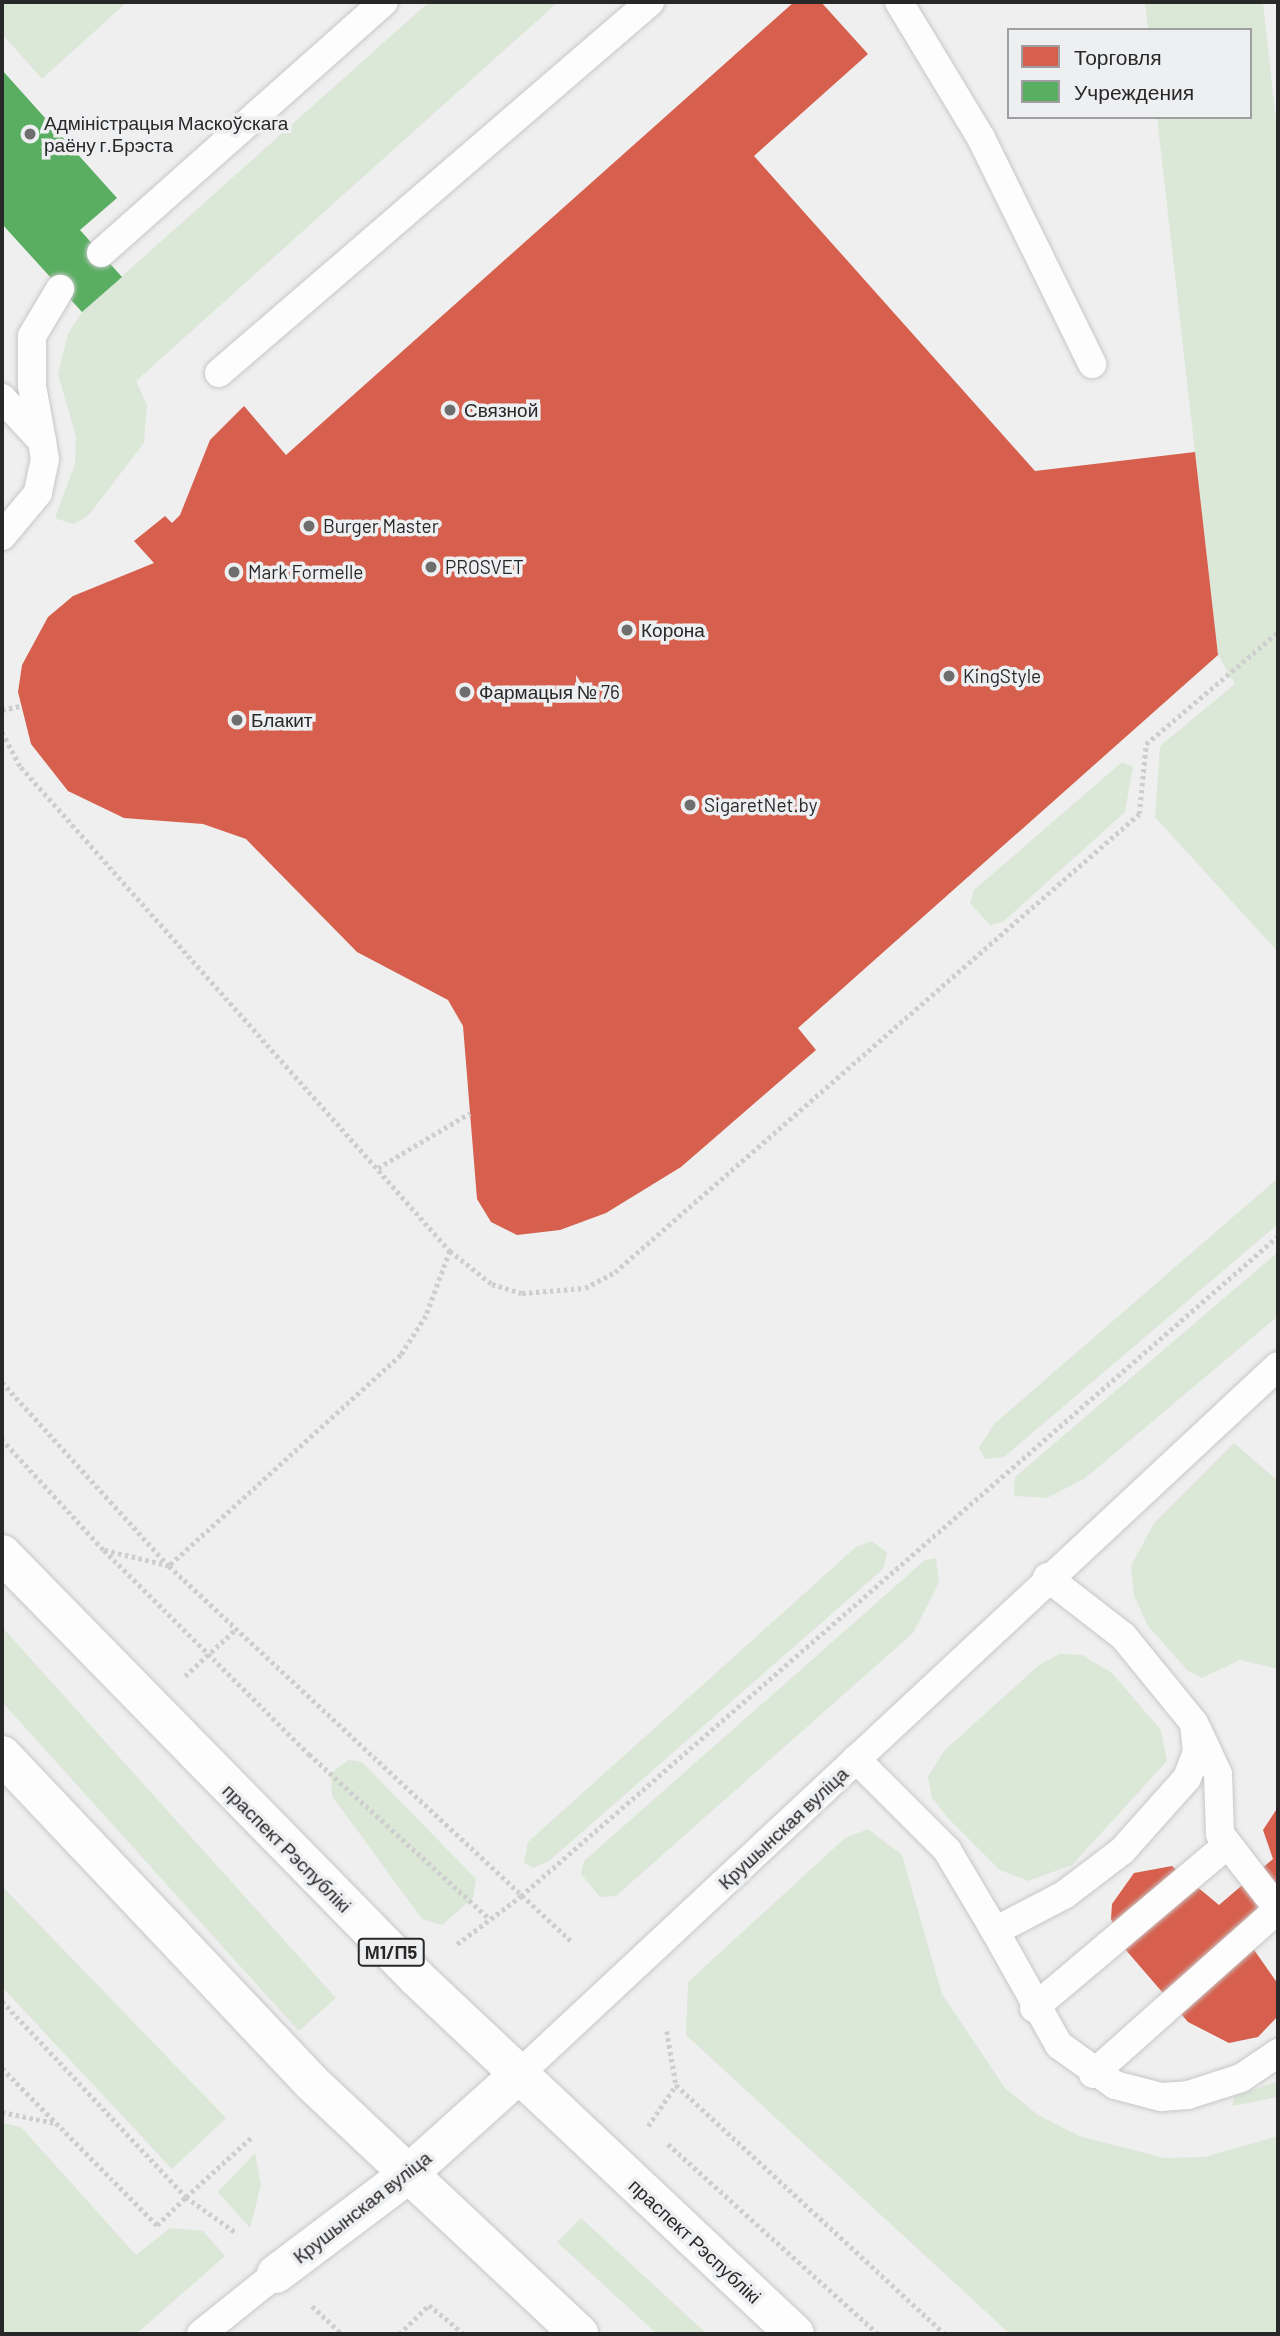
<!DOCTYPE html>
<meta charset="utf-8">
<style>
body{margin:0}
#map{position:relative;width:1280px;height:2336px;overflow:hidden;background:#efeff0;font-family:Barlow,sans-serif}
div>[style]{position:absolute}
.green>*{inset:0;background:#dbe7d7;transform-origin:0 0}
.shops>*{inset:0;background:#d6604d}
.public>*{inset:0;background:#5aae61}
.path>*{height:4.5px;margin-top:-2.25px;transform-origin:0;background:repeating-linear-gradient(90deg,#cececf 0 3.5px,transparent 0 7px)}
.roads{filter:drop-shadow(0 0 2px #c7c7c8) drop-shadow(0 0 2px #c7c7c8)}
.service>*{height:28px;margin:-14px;padding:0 14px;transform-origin:14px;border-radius:14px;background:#fdfdfd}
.minor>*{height:38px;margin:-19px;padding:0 19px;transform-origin:19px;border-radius:19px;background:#fdfdfd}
.trunk>*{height:38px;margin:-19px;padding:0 19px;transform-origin:19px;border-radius:19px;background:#fdfdfd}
.dots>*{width:19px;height:19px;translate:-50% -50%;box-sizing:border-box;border:4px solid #eeeff1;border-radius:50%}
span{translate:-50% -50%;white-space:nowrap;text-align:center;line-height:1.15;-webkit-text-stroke:7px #eeeff1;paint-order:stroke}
.shield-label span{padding:2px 5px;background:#eeeff1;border:2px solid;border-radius:5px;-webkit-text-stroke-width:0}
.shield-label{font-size:18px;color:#282829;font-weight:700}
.poi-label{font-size:19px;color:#282829}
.left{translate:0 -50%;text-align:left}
.street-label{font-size:19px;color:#282829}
.frame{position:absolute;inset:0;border:4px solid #282829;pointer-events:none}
.legend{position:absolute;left:1007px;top:28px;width:245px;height:91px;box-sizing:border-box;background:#eeeff1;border:2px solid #9f9fa1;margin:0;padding:9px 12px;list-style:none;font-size:21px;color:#282829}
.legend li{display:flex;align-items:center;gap:14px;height:35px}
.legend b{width:35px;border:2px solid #9f9fa1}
</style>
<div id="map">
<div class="green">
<div style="clip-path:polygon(2px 2px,127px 2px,42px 79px,2px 34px)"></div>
<div style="clip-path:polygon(429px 2px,558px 2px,136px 381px,147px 405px,144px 443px,88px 516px,73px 524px,55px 518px,75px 464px,76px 437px,58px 374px,68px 334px,82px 312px)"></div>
<div style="clip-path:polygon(1145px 2px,1263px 2px,1278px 140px,1278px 952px,1155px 817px,1160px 746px,1235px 684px,1218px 655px,1157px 117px,1250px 117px,1250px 30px,1148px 30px)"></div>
<div style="clip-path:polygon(1122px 762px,1133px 767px,1125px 812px,1003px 922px,990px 925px,970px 903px,974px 890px)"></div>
<div style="clip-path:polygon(1278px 1178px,1278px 1224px,1004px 1457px,985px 1459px,979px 1448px,994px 1424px)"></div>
<div style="clip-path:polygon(1278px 1252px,1278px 1316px,1084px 1479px,1047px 1498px,1014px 1496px,1015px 1477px)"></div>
<div style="clip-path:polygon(1234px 1443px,1278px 1481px,1278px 1669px,1240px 1660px,1202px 1678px,1188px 1671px,1148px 1626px,1134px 1595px,1131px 1566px,1154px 1523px)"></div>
<div style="clip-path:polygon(872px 1541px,887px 1553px,883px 1569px,549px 1861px,533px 1868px,524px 1863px,528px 1842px,856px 1547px)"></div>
<div style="clip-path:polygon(936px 1558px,939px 1583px,913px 1633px,616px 1896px,600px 1897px,581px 1874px,584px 1861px,925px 1560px)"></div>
<div style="left:2px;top:1627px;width:499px;height:50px;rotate:48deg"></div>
<div style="clip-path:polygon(1060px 1654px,1082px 1655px,1112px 1673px,1161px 1730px,1167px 1761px,1072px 1865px,1028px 1881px,1000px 1870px,948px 1818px,932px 1798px,928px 1776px,944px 1751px,1039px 1665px)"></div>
<div style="clip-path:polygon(349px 1760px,362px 1762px,476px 1879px,473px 1898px,442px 1925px,422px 1919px,332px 1796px,331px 1773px)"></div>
<div style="clip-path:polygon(868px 1829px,902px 1855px,942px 1994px,1005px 2088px,1038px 2115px,1079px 2136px,1164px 2158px,1205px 2157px,1278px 2136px,1278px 2334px,1010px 2334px,686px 2035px,688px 1982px,845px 1838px)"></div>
<div style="clip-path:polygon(2px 1886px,226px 2118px,172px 2169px,2px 1987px)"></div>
<div style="clip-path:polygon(1278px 2081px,1278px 2097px,1232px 2106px,1235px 2096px)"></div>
<div style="clip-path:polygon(2px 2123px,21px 2127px,136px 2255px,170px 2228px,203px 2231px,225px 2256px,136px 2334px,2px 2334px)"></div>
<div style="clip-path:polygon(255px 2153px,261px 2185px,250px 2228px,218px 2192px)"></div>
<div style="clip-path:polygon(581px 2218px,707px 2334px,657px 2334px,557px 2242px)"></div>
</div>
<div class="shops">
<div style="clip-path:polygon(794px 2px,821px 2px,868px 54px,754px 156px,1035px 471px,1195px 452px,1218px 655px,798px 1028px,816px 1050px,681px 1167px,606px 1213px,560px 1230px,517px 1235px,491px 1222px,477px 1199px,463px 1026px,448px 1000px,357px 952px,246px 839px,203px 824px,124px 818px,68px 791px,31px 744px,18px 692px,22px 665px,48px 617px,73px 596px,154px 563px,134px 541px,165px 516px,172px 523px,180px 515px,210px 440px,244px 406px,286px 455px)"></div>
<div style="clip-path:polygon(1278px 1807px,1278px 1903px,1243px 1934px,1278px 1984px,1278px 2016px,1258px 2037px,1229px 2043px,1188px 2022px,1125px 1949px,1111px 1919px,1112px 1904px,1134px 1873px,1172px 1866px,1219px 1905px,1273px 1859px,1263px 1830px)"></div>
</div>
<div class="public">
<div style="clip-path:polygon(2px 70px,117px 198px,80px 230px,122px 277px,82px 312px,2px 224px)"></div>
</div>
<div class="path">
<div style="left:2px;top:710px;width:18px;rotate:-13deg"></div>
<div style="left:2px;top:732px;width:40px;rotate:62deg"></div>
<div style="left:21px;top:767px;width:647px;rotate:48.45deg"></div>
<div style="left:450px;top:1251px;width:69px;rotate:110.3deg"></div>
<div style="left:426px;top:1316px;width:46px;rotate:122.7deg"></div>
<div style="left:401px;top:1355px;width:314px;rotate:137.7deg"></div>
<div style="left:169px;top:1566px;width:68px;rotate:-166.4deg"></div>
<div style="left:103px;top:1550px;width:149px;rotate:-132.6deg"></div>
<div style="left:378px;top:1168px;width:107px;rotate:-30.9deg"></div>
<div style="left:450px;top:1251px;width:53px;rotate:38.2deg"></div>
<div style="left:492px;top:1284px;width:31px;rotate:17deg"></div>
<div style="left:522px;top:1293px;width:63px;rotate:-4.5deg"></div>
<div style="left:585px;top:1288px;width:34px;rotate:-28deg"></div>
<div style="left:615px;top:1272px;width:696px;rotate:-41.15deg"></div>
<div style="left:1139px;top:814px;width:70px;rotate:-84.3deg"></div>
<div style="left:1146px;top:744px;width:173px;rotate:-40.3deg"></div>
<div style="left:2px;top:1382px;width:248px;rotate:47.8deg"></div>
<div style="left:169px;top:1566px;width:551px;rotate:43.01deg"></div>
<div style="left:104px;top:1550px;width:289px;rotate:44.9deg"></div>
<div style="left:309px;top:1754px;width:245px;rotate:42.4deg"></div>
<div style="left:185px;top:1676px;width:69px;rotate:-42.7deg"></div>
<div style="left:457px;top:1944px;width:80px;rotate:-36.9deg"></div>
<div style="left:521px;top:1896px;width:1004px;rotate:-41.08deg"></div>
<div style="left:2px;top:2001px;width:269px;rotate:46.8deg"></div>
<div style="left:186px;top:2197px;width:91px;rotate:-42.3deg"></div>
<div style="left:667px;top:2031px;width:55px;rotate:80.5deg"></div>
<div style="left:676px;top:2085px;width:367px;rotate:42.8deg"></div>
<div style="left:2px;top:2068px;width:221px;rotate:45.4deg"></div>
<div style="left:157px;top:2225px;width:40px;rotate:-44deg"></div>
<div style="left:186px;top:2197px;width:60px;rotate:35.5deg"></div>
<div style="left:2px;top:2112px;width:53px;rotate:11.9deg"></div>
<div style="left:648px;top:2126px;width:50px;rotate:-55.7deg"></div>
<div style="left:668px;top:2144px;width:283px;rotate:42.1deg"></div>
<div style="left:312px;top:2306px;width:41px;rotate:43deg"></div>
<div style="left:399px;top:2334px;width:42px;rotate:-44deg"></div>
<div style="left:429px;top:2305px;width:45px;rotate:39.6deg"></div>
</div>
<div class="roads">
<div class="service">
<div style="left:899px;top:2px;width:159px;rotate:58.9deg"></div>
<div style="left:981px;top:138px;width:252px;rotate:63.8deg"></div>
<div style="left:101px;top:253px;width:378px;rotate:-41.6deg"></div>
<div style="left:219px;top:373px;width:569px;rotate:-40.72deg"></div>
<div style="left:2px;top:398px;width:59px;rotate:47.1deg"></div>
<div style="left:42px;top:441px;width:18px;rotate:81deg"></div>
<div style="left:45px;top:459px;width:35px;rotate:102deg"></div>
<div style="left:38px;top:493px;width:56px;rotate:129.9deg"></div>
<div style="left:42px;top:441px;width:56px;rotate:-100.3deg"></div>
<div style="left:32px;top:386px;width:50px;rotate:-90deg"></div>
<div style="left:32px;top:336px;width:55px;rotate:-59.2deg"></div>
<div style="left:856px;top:1759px;width:129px;rotate:45deg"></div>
<div style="left:947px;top:1850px;width:94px;rotate:59.3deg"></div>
<div style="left:995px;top:1931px;width:78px;rotate:-27.6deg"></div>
<div style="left:1064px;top:1895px;width:73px;rotate:-37.2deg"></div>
<div style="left:1122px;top:1851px;width:98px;rotate:-48.3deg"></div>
<div style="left:1187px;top:1778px;width:28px;rotate:-69deg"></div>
<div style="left:1197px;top:1752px;width:29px;rotate:-96deg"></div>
<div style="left:1194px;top:1723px;width:112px;rotate:-129.2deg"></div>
<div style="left:1123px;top:1636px;width:96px;rotate:-142.2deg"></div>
<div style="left:995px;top:1931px;width:131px;rotate:60.7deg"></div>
<div style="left:1059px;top:2045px;width:69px;rotate:35.5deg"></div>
<div style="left:1115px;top:2085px;width:48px;rotate:14.6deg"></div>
<div style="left:1161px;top:2097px;width:27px;rotate:-4deg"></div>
<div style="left:1188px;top:2095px;width:56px;rotate:-17.8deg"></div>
<div style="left:1241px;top:2078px;width:45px;rotate:-34deg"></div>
<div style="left:1034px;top:2008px;width:253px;rotate:-40.2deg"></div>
<div style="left:1093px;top:2074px;width:248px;rotate:-41.7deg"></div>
<div style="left:1278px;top:1909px;width:95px;rotate:-127.7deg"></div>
<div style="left:1220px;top:1834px;width:60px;rotate:-91.9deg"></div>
<div style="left:1218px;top:1774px;width:50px;rotate:-115deg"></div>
<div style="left:518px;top:2075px;width:1039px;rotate:-43.01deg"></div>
<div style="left:201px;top:2334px;width:96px;rotate:-38.7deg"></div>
</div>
<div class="minor">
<div style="left:276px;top:2274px;width:163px;rotate:-37deg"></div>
<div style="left:406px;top:2176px;width:151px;rotate:-42deg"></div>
</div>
<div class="trunk">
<div style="left:2px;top:1554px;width:593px;rotate:45.61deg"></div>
<div style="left:417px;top:1978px;width:519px;rotate:43.28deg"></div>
<div style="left:2px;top:1755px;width:450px;rotate:46.6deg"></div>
<div style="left:311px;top:2082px;width:368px;rotate:43.2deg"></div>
</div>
</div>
<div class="dots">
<div style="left:30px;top:134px;background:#6e6e6f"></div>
<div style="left:450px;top:410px;background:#6e6e6f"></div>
<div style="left:309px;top:526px;background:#6e6e6f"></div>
<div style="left:431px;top:567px;background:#6e6e6f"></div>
<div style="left:234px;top:572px;background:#6e6e6f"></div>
<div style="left:627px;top:630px;background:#6e6e6f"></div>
<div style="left:949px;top:676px;background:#6e6e6f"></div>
<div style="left:465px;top:692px;background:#6e6e6f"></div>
<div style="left:237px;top:720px;background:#6e6e6f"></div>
<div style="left:690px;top:805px;background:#6e6e6f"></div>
</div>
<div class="shield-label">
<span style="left:391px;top:1952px">М1/П5</span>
</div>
<div class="poi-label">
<span class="left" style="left:44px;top:134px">Адміністрацыя Маскоўскага<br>раёну г.Брэста</span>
<span class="left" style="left:464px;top:410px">Связной</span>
<span class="left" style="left:323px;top:526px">Burger Master</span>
<span class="left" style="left:445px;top:567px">PROSVET</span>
<span class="left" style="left:248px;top:572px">Mark Formelle</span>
<span class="left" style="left:641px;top:630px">Корона</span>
<span class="left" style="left:963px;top:676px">KingStyle</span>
<span class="left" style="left:479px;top:692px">Фармацыя № 76</span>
<span class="left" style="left:251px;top:720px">Блакит</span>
<span class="left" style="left:704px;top:805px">SigaretNet.by</span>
</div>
<div class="street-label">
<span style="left:783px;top:1828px;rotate:-43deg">Крушынская вуліца</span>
<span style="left:287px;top:1848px;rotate:45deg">праспект Рэспублікі</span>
<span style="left:362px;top:2207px;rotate:-38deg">Крушынская вуліца</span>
<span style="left:695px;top:2241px;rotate:43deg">праспект Рэспублікі</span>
</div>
<div class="frame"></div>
<ul class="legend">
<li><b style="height:19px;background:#d6604d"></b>Торговля</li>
<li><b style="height:19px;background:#5aae61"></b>Учреждения</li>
</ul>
</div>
